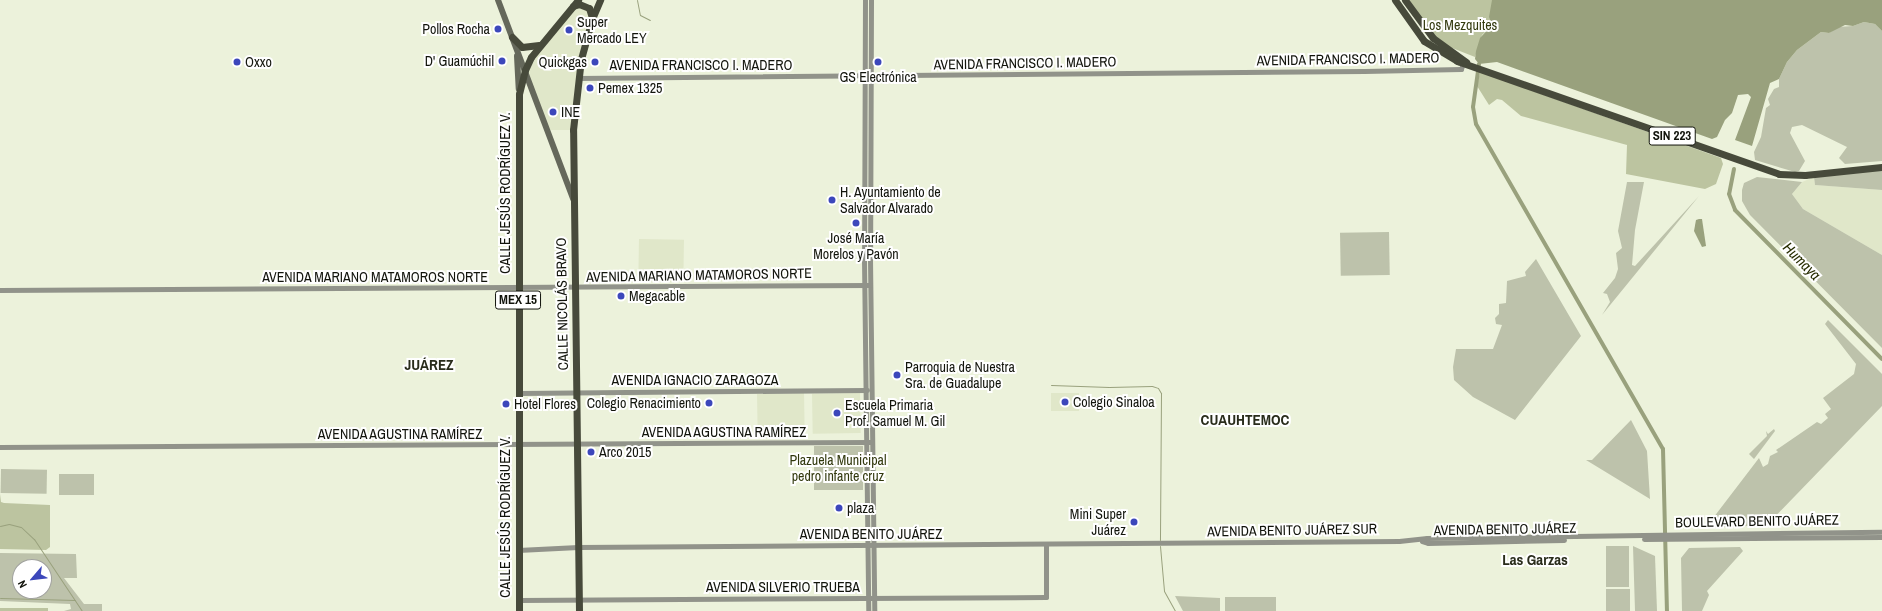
<!DOCTYPE html>
<meta charset="utf-8">
<style>
body{margin:0}
#map{position:relative;width:1882px;height:611px;overflow:hidden;background:#ecf2db;font-family:"Archivo Narrow",sans-serif}
div>[style]{position:absolute}
.built>*{inset:0;background:#e0e7c9;transform-origin:0 0}
.green>*{inset:0;background:#bdc2ab;transform-origin:0 0}
.forest>*{inset:0;background:#bcc4a0;transform-origin:0 0}
.water>*{inset:0;background:#99a17d}
.stream>*{height:1px;margin:-0.5px;padding:0 0.5px;transform-origin:0.5px;border-radius:0.5px;background:#99a17d}
.canal>*{height:4px;margin:-2px;padding:0 2px;transform-origin:2px;border-radius:2px;background:#99a17d}
.tertiary>*{height:5px;margin:-2.5px;padding:0 2.5px;transform-origin:2.5px;border-radius:2.5px;background:#91938a}
.secondary>*{height:6px;margin:-3px;padding:0 3px;transform-origin:3px;border-radius:3px;background:#65685b}
.primary>*{height:7px;margin:-3.5px;padding:0 3.5px;transform-origin:3.5px;border-radius:3.5px;background:#474a3b}
.dots>*{width:11px;height:11px;translate:-50% -50%;box-sizing:border-box;border:2px solid #fff;border-radius:50%}
span{translate:-50% -50%;white-space:nowrap;text-align:center;line-height:1.15;-webkit-text-stroke:4px #fff;paint-order:stroke}
.shield-label span{padding:1px 3px;background:#fff;border:1px solid;border-radius:3px;-webkit-text-stroke-width:0}
.shield-label{font-size:13px;color:#12140c;font-weight:700}
.poi-label{font-size:14px;color:#12140c}
.left{translate:0 -50%;text-align:left}
.right{translate:-100% -50%;text-align:right}
.park-label{font-size:14px;color:#32390e}
.street-label{font-size:14px;color:#12140c}
.water-label{font-size:15px;color:#272d01;font-style:italic}
.neighbourhood-label{font-size:15px;color:#292c1b;font-weight:700}
.north{position:absolute;left:12px;top:559px;width:40px;height:40px;box-sizing:border-box;background:#fff;border:1px solid #a0a19e;border-radius:50%;rotate:242deg;font-size:11px;font-weight:700;line-height:16px;text-align:center;color:#12140c}
.north::after{content:'';display:block;margin:auto;width:14px;height:18px;background:#3c47bb;clip-path:polygon(50% 0,100% 100%,50% 72%,0 100%)}
</style>
<div id="map">
<div class="built">
<div style="clip-path:polygon(572px 4px,583px 4px,591px 18px,573px 130px,547px 130px,526px 69px)"></div>
<div style="clip-path:polygon(1814px 177px,1815px 185px,1882px 190px,1882px 255px,1803px 209px,1792px 194px,1802px 182px)"></div>
<div style="left:639px;top:239px;width:45px;height:42px;rotate:1deg"></div>
<div style="left:804px;top:393px;width:43px;height:47px;rotate:89deg"></div>
<div style="left:860px;top:393px;width:40px;height:48px;rotate:89deg"></div>
<div style="left:1051px;top:393px;width:28px;height:18px"></div>
</div>
<div class="green">
<div style="clip-path:polygon(1864px 22px,1875px 24px,1882px 31px,1882px 161px,1845px 164px,1839px 158px,1847px 147px,1802px 125px,1792px 127px,1790px 133px,1805px 161px,1799px 171px,1795px 172px,1755px 160px,1754px 152px,1761px 137px,1766px 108px,1770px 105px,1768px 99px,1774px 89px,1779px 87px,1779px 79px,1787px 62px,1797px 50px,1821px 32px,1829px 33px,1837px 27px,1853px 26px)"></div>
<div style="clip-path:polygon(1882px 170px,1882px 190px,1815px 185px,1814px 177px)"></div>
<div style="clip-path:polygon(1757px 177px,1802px 182px,1792px 194px,1803px 209px,1882px 255px,1882px 348px,1750px 215px,1742px 201px,1742px 190px,1744px 183px)"></div>
<div style="clip-path:polygon(1627px 182px,1644px 182px,1635px 230px,1632px 265px,1635px 266px,1699px 196px,1602px 315px,1610px 302px,1607px 294px,1603px 293px,1615px 278px,1618px 269px,1616px 253px,1622px 248px,1618px 231px)"></div>
<div style="left:1389px;top:232px;width:43px;height:49px;rotate:89deg"></div>
<div style="clip-path:polygon(1536px 259px,1581px 336px,1515px 420px,1473px 397px,1454px 380px,1453px 367px,1456px 349px,1493px 349px,1502px 325px,1496px 324px,1495px 318px,1499px 314px,1499px 304px,1506px 303px,1507px 281px,1526px 276px,1525px 272px)"></div>
<div style="clip-path:polygon(1828px 320px,1882px 374px,1882px 406px,1767px 525px,1708px 528px,1707px 526px,1759px 458px,1763px 467px,1768px 464px,1770px 456px,1778px 452px,1776px 450px,1817px 422px,1821px 424px,1828px 418px,1825px 414px,1831px 409px,1823px 398px,1854px 374px,1856px 364px,1825px 324px)"></div>
<div style="clip-path:polygon(1631px 420px,1647px 451px,1650px 499px,1586px 460px,1592px 460px)"></div>
<div style="clip-path:polygon(1774px 429px,1775px 431px,1754px 459px,1749px 454px,1767px 436px,1766px 431px,1768px 434px)"></div>
<div style="left:814px;top:446px;width:49px;height:44px"></div>
<div style="left:1px;top:469px;width:46px;height:24px;rotate:1deg"></div>
<div style="left:59px;top:474px;width:35px;height:21px"></div>
<div style="left:1606px;top:546px;width:23px;height:41px"></div>
<div style="clip-path:polygon(1633px 546px,1655px 556px,1657px 611px,1635px 611px)"></div>
<div style="clip-path:polygon(1740px 547px,1743px 551px,1707px 591px,1709px 595px,1702px 611px,1682px 611px,1681px 558px,1689px 548px)"></div>
<div style="clip-path:polygon(evenodd,0 553px,76px 554px,77px 578px,64px 578px,84px 604px,102px 604px,102px 611px,64px 611px,71px 609px,70px 604px,0 601px,0 553px,20px 567px,44px 567px,44px 591px,20px 591px,20px 567px)"></div>
<div style="left:1606px;top:589px;width:24px;height:22px"></div>
<div style="clip-path:polygon(1175px 596px,1220px 598px,1220px 611px,1183px 611px)"></div>
<div style="left:1276px;top:597px;width:14px;height:51px;rotate:90deg"></div>
</div>
<div class="forest">
<div style="clip-path:polygon(1409px 0,1492px 0,1492px 25px,1482px 35px,1475px 57px,1442px 44px,1431px 35px)"></div>
<div style="clip-path:polygon(1480px 72px,1721px 158px,1723px 164px,1716px 184px,1705px 189px,1626px 174px,1627px 145px,1521px 116px,1502px 100px,1497px 99px,1489px 105px,1477px 86px)"></div>
<div style="clip-path:polygon(0 494px,1px 502px,4px 503px,50px 505px,50px 547px,46px 550px,0 549px)"></div>
<div style="left:0;top:608px;width:48px;height:3px"></div>
</div>
<div class="water">
<div style="clip-path:polygon(1492px 0,1882px 0,1882px 31px,1875px 24px,1864px 22px,1853px 26px,1845px 25px,1829px 33px,1821px 32px,1797px 50px,1787px 62px,1779px 79px,1770px 83px,1752px 146px,1735px 140px,1751px 97px,1748px 94px,1738px 95px,1732px 113px,1725px 120px,1717px 137px,1712px 139px,1497px 62px,1479px 64px,1475px 59px,1476px 51px,1480px 38px,1492px 25px,1489px 17px)"></div>
<div style="clip-path:polygon(1699px 219px,1702px 219px,1706px 246px,1702px 247px,1694px 231px,1696px 220px)"></div>
</div>
<div class="stream">
<div style="left:637px;top:0;width:15px;rotate:79deg"></div>
<div style="left:640px;top:15px;width:11px;rotate:27deg"></div>
<div style="left:1051px;top:385px;width:58px;rotate:2deg"></div>
<div style="left:1109px;top:387px;width:43px;rotate:-1.3deg"></div>
<div style="left:1152px;top:386px;width:6px;rotate:18deg"></div>
<div style="left:1158px;top:388px;width:6px;rotate:59deg"></div>
<div style="left:1161px;top:393px;width:147px;rotate:90.4deg"></div>
<div style="left:0;top:526px;width:9px;rotate:-13deg"></div>
<div style="left:9px;top:524px;width:12px;rotate:14deg"></div>
<div style="left:21px;top:527px;width:18px;rotate:43deg"></div>
<div style="left:34px;top:539px;width:87px;rotate:56.3deg"></div>
<div style="left:1160px;top:546px;width:45px;rotate:84.9deg"></div>
<div style="left:1164px;top:591px;width:23px;rotate:61deg"></div>
<div style="left:0;top:598px;width:75px;rotate:1.5deg"></div>
</div>
<div class="canal">
<div style="left:1479px;top:64px;width:43px;rotate:97.9deg"></div>
<div style="left:1473px;top:107px;width:17px;rotate:80deg"></div>
<div style="left:1476px;top:124px;width:375px;rotate:60.1deg"></div>
<div style="left:1663px;top:449px;width:162px;rotate:88.6deg"></div>
<div style="left:1734px;top:169px;width:25px;rotate:101deg"></div>
<div style="left:1729px;top:194px;width:17px;rotate:69deg"></div>
<div style="left:1735px;top:210px;width:209px;rotate:45.4deg"></div>
</div>
<div class="tertiary">
<div style="left:865px;top:0;width:259px;rotate:90.2deg"></div>
<div style="left:864px;top:259px;width:352px;rotate:89.3deg"></div>
<div style="left:871px;top:0;width:259px;rotate:90.2deg"></div>
<div style="left:870px;top:259px;width:352px;rotate:89.3deg"></div>
<div style="left:578px;top:78px;width:786px;rotate:-0.51deg"></div>
<div style="left:1364px;top:71px;width:97px;rotate:-1.2deg"></div>
<div style="left:1461px;top:69px;width:9px;rotate:-72deg"></div>
<div style="left:0;top:290px;width:870px;rotate:-0.33deg"></div>
<div style="left:518px;top:393px;width:349px;rotate:-0.5deg"></div>
<div style="left:0;top:447px;width:872px;rotate:-0.33deg"></div>
<div style="left:1644px;top:539px;width:238px;rotate:-0.5deg"></div>
<div style="left:1422px;top:541px;width:6px;rotate:18deg"></div>
<div style="left:1428px;top:543px;width:136px;rotate:-1.3deg"></div>
<div style="left:518px;top:550px;width:60px;rotate:-2.9deg"></div>
<div style="left:578px;top:547px;width:821px;rotate:-0.42deg"></div>
<div style="left:1399px;top:541px;width:28px;rotate:-6deg"></div>
<div style="left:1427px;top:538px;width:455px;rotate:-0.8deg"></div>
<div style="left:519px;top:600px;width:527px;rotate:-0.33deg"></div>
<div style="left:1046px;top:597px;width:52px;rotate:-90deg"></div>
</div>
<div class="secondary">
<div style="left:498px;top:0;width:213px;rotate:69.3deg"></div>
<div style="left:517px;top:56px;width:33px;rotate:87deg"></div>
</div>
<div class="primary">
<div style="left:1395px;top:0;width:50px;rotate:54.7deg"></div>
<div style="left:1424px;top:41px;width:39px;rotate:31deg"></div>
<div style="left:1457px;top:61px;width:341px;rotate:19.3deg"></div>
<div style="left:1779px;top:174px;width:26px;rotate:2deg"></div>
<div style="left:1805px;top:175px;width:77px;rotate:-5.9deg"></div>
<div style="left:1405px;top:0;width:47px;rotate:53.6deg"></div>
<div style="left:1433px;top:38px;width:41px;rotate:36deg"></div>
<div style="left:573px;top:6px;width:6px;rotate:-18deg"></div>
<div style="left:579px;top:4px;width:11px;rotate:22deg"></div>
<div style="left:589px;top:8px;width:10px;rotate:73deg"></div>
<div style="left:512px;top:37px;width:14px;rotate:45deg"></div>
<div style="left:522px;top:47px;width:17px;rotate:-7deg"></div>
<div style="left:519px;top:611px;width:517px;rotate:-90deg"></div>
<div style="left:519px;top:94px;width:25px;rotate:-76deg"></div>
<div style="left:525px;top:70px;width:14px;rotate:-65deg"></div>
<div style="left:531px;top:57px;width:74px;rotate:-50.5deg"></div>
<div style="left:579px;top:611px;width:481px;rotate:-90.7deg"></div>
<div style="left:573px;top:130px;width:71px;rotate:-83.6deg"></div>
<div style="left:581px;top:59px;width:41px;rotate:-74.6deg"></div>
<div style="left:592px;top:19px;width:21px;rotate:-67deg"></div>
</div>
<div class="dots">
<div style="left:498px;top:29px;background:#3c47bb"></div>
<div style="left:569px;top:30px;background:#3c47bb"></div>
<div style="left:502px;top:61px;background:#3c47bb"></div>
<div style="left:237px;top:62px;background:#3c47bb"></div>
<div style="left:595px;top:62px;background:#3c47bb"></div>
<div style="left:878px;top:62px;background:#3c47bb"></div>
<div style="left:590px;top:88px;background:#3c47bb"></div>
<div style="left:553px;top:112px;background:#3c47bb"></div>
<div style="left:832px;top:200px;background:#3c47bb"></div>
<div style="left:856px;top:223px;background:#3c47bb"></div>
<div style="left:621px;top:296px;background:#3c47bb"></div>
<div style="left:897px;top:375px;background:#3c47bb"></div>
<div style="left:1065px;top:402px;background:#3c47bb"></div>
<div style="left:709px;top:403px;background:#3c47bb"></div>
<div style="left:506px;top:404px;background:#3c47bb"></div>
<div style="left:837px;top:413px;background:#3c47bb"></div>
<div style="left:591px;top:452px;background:#3c47bb"></div>
<div style="left:839px;top:508px;background:#3c47bb"></div>
<div style="left:1134px;top:522px;background:#3c47bb"></div>
</div>
<div class="shield-label">
<span style="left:1672px;top:136px">SIN 223</span>
<span style="left:518px;top:300px">MEX 15</span>
</div>
<div class="poi-label">
<span class="left" style="left:577px;top:30px">Super<br>Mercado LEY</span>
<span class="right" style="left:490px;top:29px">Pollos Rocha</span>
<span class="right" style="left:494px;top:61px">D' Guamúchil</span>
<span class="left" style="left:245px;top:62px">Oxxo</span>
<span class="right" style="left:587px;top:62px">Quickgas</span>
<span style="left:878px;top:77px">GS Electrónica</span>
<span class="left" style="left:598px;top:88px">Pemex 1325</span>
<span class="left" style="left:561px;top:112px">INE</span>
<span class="left" style="left:840px;top:200px">H. Ayuntamiento de<br>Salvador Alvarado</span>
<span style="left:856px;top:246px">José María<br>Morelos y Pavón</span>
<span class="left" style="left:629px;top:296px">Megacable</span>
<span class="left" style="left:905px;top:375px">Parroquia de Nuestra<br>Sra. de Guadalupe</span>
<span class="left" style="left:1073px;top:402px">Colegio Sinaloa</span>
<span class="right" style="left:701px;top:403px">Colegio Renacimiento</span>
<span class="left" style="left:514px;top:404px">Hotel Flores</span>
<span class="left" style="left:845px;top:413px">Escuela Primaria<br>Prof. Samuel M. Gil</span>
<span class="left" style="left:599px;top:452px">Arco 2015</span>
<span class="left" style="left:847px;top:508px">plaza</span>
<span class="right" style="left:1126px;top:522px">Mini Super<br>Juárez</span>
</div>
<div class="park-label">
<span style="left:1460px;top:25px">Los Mezquites</span>
<span style="left:838px;top:468px">Plazuela Municipal<br>pedro infante cruz</span>
</div>
<div class="street-label">
<span style="left:1348px;top:59px;rotate:-1deg">AVENIDA FRANCISCO I. MADERO</span>
<span style="left:1025px;top:63px;rotate:-1deg">AVENIDA FRANCISCO I. MADERO</span>
<span style="left:701px;top:65px">AVENIDA FRANCISCO I. MADERO</span>
<span style="left:505px;top:193px;rotate:-90deg">CALLE JESÚS RODRÍGUEZ V.</span>
<span style="left:699px;top:275px;rotate:-1deg">AVENIDA MARIANO MATAMOROS NORTE</span>
<span style="left:375px;top:277px">AVENIDA MARIANO MATAMOROS NORTE</span>
<span style="left:562px;top:304px;rotate:-91deg">CALLE NICOLÁS BRAVO</span>
<span style="left:695px;top:380px">AVENIDA IGNACIO ZARAGOZA</span>
<span style="left:724px;top:432px">AVENIDA AGUSTINA RAMÍREZ</span>
<span style="left:400px;top:434px">AVENIDA AGUSTINA RAMÍREZ</span>
<span style="left:505px;top:517px;rotate:-90deg">CALLE JESÚS RODRÍGUEZ V.</span>
<span style="left:1757px;top:521px;rotate:-1deg">BOULEVARD BENITO JUÁREZ</span>
<span style="left:1505px;top:529px;rotate:-1deg">AVENIDA BENITO JUÁREZ</span>
<span style="left:1292px;top:530px;rotate:-1deg">AVENIDA BENITO JUÁREZ SUR</span>
<span style="left:871px;top:534px">AVENIDA BENITO JUÁREZ</span>
<span style="left:783px;top:587px">AVENIDA SILVERIO TRUEBA</span>
</div>
<div class="water-label">
<span style="left:1802px;top:261px;rotate:45deg">Humaya</span>
</div>
<div class="neighbourhood-label">
<span style="left:429px;top:365px">JUÁREZ</span>
<span style="left:1245px;top:420px">CUAUHTEMOC</span>
<span style="left:1535px;top:560px">Las Garzas</span>
</div>
<div class="north">N</div>
</div>
